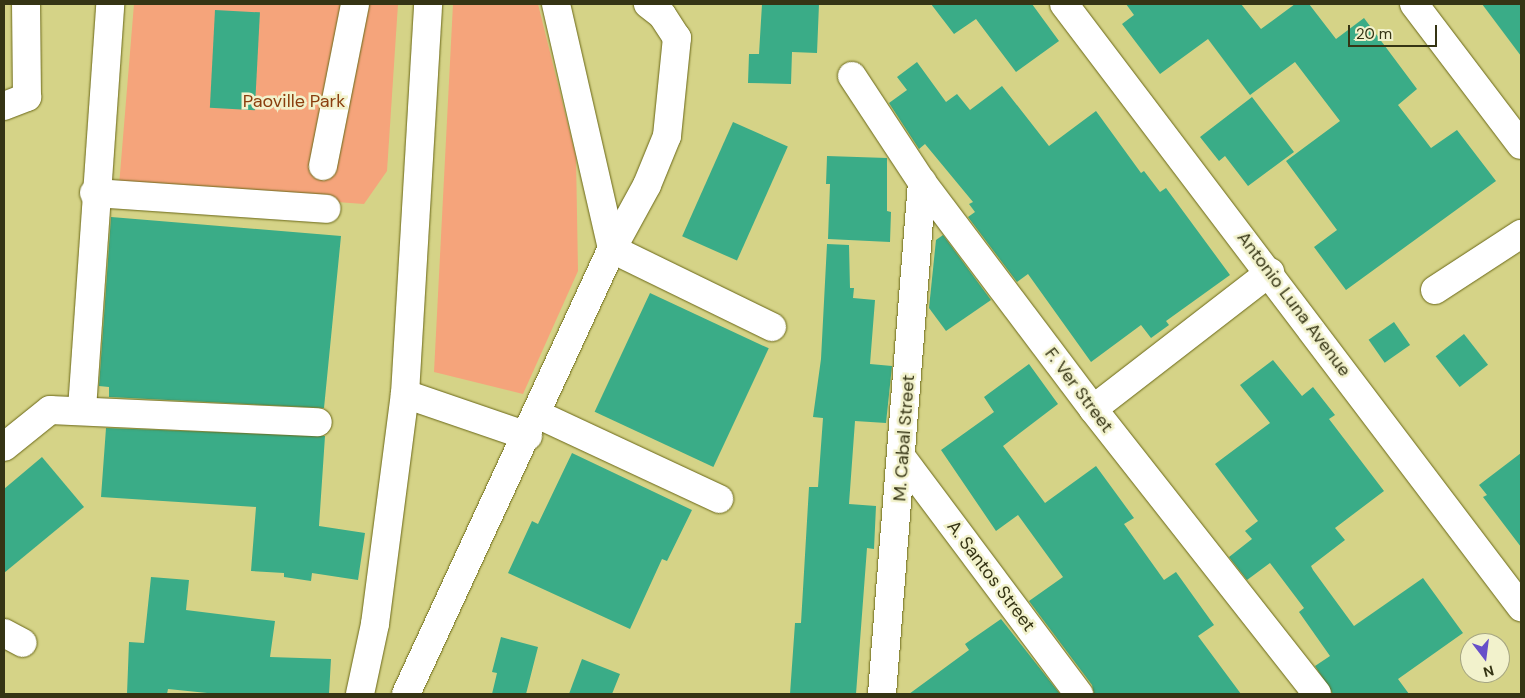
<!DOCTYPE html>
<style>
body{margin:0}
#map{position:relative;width:1525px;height:698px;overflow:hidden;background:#d5d387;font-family:"DM Sans",sans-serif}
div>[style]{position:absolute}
.green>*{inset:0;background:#f5a47b}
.building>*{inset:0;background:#3aac87;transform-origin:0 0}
.roads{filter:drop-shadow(0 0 1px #6a6717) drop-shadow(0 0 1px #6a6717)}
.minor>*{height:28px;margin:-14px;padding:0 14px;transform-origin:14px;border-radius:14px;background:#fff}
span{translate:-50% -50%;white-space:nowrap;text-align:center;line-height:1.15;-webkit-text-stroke:5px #f2f2cc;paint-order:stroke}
.park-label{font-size:18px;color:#8a3e0e}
.street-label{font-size:18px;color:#353414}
.frame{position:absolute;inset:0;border:5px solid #353414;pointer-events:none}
.north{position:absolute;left:1460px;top:633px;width:50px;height:50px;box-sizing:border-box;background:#f2f2cc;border:1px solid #a6a682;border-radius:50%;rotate:165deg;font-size:14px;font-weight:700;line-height:20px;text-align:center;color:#353414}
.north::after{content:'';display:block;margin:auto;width:18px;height:22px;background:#6750c9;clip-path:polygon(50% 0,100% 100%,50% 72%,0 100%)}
.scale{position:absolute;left:1348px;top:25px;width:89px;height:22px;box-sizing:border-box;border:2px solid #353414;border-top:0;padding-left:6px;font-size:15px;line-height:18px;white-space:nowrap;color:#353414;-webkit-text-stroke:4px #f2f2cc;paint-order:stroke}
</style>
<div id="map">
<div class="green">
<div style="clip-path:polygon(134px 4px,398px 4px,387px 171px,364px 204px,119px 186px)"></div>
<div style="clip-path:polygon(453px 4px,538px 4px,576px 157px,578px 271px,523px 394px,434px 372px)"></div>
</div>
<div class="building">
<div style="clip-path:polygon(762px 4px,819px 4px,817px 53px,792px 52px,791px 84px,748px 83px,749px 54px,759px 54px)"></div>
<div style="clip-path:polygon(931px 4px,1032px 4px,1059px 41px,1016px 72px,976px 19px,954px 34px)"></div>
<div style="clip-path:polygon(1126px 4px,1241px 4px,1261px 29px,1295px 4px,1309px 4px,1336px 39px,1364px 18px,1417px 89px,1398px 105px,1431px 148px,1457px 130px,1496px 181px,1346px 290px,1314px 247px,1337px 230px,1286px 161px,1340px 121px,1295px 62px,1250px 95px,1208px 39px,1160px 74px,1122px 24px,1134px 15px)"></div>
<div style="clip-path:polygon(1482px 4px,1521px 4px,1521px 56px)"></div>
<div style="left:215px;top:10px;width:45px;height:98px;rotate:3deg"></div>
<div style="clip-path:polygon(917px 62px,946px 102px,957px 94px,970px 110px,1002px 86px,1049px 146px,1096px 111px,1141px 173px,1144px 171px,1160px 192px,1166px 188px,1230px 275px,1166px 321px,1169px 325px,1151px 338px,1141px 325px,1091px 362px,1028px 274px,1017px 282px,968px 217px,975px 212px,969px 204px,973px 202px,925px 144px,919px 149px,889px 103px,907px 90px,897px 77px)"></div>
<div style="clip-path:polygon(1252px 97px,1294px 152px,1248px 186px,1225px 156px,1219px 161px,1200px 137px)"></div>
<div style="left:733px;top:122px;width:60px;height:125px;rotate:24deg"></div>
<div style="clip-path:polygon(827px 156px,887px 158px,887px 211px,891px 212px,890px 242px,828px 239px,830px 184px,826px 184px)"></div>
<div style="clip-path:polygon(111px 217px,341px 236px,324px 408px,109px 397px,109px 387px,99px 386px)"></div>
<div style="clip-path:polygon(943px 235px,991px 300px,946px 331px,929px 308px,936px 240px)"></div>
<div style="clip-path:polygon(827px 244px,849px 245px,850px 288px,854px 288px,853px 298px,875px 300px,870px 364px,892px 366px,886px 423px,855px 421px,849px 504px,876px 506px,874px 549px,867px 548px,856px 694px,790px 694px,795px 623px,801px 623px,809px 487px,818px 487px,823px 418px,813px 417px,821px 359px)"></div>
<div style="left:650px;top:293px;width:131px;height:131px;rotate:25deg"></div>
<div style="left:1394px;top:322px;width:28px;height:31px;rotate:55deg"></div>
<div style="left:1464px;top:334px;width:39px;height:36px;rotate:52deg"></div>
<div style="clip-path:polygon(1273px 360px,1302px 396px,1313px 387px,1335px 415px,1329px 419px,1384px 491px,1335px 528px,1345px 540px,1311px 566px,1313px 570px,1354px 626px,1423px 578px,1463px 633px,1398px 679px,1409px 694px,1333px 694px,1315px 666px,1330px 656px,1299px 612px,1304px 608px,1270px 563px,1247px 580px,1229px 557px,1252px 539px,1245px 531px,1258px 521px,1215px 464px,1270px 423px,1240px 385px)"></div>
<div style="clip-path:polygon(1029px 364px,1058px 404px,1003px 446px,1045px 503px,1096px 466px,1134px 518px,1124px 524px,1164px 580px,1176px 572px,1214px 625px,1198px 636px,1241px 694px,1094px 694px,1092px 685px,1029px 601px,1063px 577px,1018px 515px,996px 531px,941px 450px,994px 412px,984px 397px)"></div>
<div style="clip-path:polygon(106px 428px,325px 436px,319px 526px,365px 533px,358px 580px,312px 573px,311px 581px,284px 577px,284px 573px,251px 571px,256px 507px,101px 497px)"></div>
<div style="clip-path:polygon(572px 453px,692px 510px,667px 561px,662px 559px,630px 629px,508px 573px,532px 521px,538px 524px)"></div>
<div style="clip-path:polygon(1521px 453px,1521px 547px,1483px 497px,1487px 495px,1479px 485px)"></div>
<div style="clip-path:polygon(42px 457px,84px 507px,4px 573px,4px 489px)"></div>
<div style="clip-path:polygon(151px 577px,189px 580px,186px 610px,275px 621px,270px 657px,331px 659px,329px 694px,217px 694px,168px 689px,167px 694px,127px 694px,129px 642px,144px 643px)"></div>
<div style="clip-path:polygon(1001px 619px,1060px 694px,909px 694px,969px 650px,965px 644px)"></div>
<div style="clip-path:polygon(501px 637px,538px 647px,526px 694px,492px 694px,497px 673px,492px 672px)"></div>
<div style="clip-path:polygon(582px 659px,620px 674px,612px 694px,569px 694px)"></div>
</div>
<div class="roads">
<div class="minor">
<div style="left:556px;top:4px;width:251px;rotate:77.1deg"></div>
<div style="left:612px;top:249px;width:178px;rotate:26deg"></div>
<div style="left:1064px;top:4px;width:757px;rotate:52.84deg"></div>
<div style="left:1414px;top:4px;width:177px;rotate:52.8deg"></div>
<div style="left:852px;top:76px;width:127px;rotate:56.6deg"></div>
<div style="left:922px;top:182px;width:284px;rotate:53deg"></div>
<div style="left:1093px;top:409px;width:362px;rotate:51.8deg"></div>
<div style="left:4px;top:106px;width:25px;rotate:-21deg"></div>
<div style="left:27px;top:97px;width:93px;rotate:-90.6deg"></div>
<div style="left:323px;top:166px;width:165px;rotate:-78.8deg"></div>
<div style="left:94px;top:193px;width:233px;rotate:3.9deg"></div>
<div style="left:1435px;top:290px;width:103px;rotate:-33.1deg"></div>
<div style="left:405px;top:394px;width:130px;rotate:18.9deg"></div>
<div style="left:82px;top:409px;width:406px;rotate:-86deg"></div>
<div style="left:1093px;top:409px;width:224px;rotate:-37.7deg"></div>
<div style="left:537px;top:414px;width:201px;rotate:25deg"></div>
<div style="left:4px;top:447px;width:59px;rotate:-38.8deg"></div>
<div style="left:50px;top:410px;width:268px;rotate:2.6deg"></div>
<div style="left:903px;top:459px;width:294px;rotate:53.2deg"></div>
<div style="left:4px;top:633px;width:21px;rotate:28deg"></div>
<div style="left:360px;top:694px;width:72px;rotate:-77.9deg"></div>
<div style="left:375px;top:624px;width:232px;rotate:-82.6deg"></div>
<div style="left:405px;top:394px;width:391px;rotate:-86.6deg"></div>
<div style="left:406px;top:694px;width:490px;rotate:-65.2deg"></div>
<div style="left:612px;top:249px;width:73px;rotate:-61.3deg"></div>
<div style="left:647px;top:185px;width:53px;rotate:-67.8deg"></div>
<div style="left:667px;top:136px;width:99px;rotate:-84.2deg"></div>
<div style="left:677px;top:38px;width:27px;rotate:-123deg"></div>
<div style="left:662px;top:15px;width:18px;rotate:-142deg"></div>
<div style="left:882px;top:694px;width:514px;rotate:-85.53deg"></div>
</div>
</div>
<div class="park-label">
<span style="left:294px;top:101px">Paoville Park</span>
</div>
<div class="street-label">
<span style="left:1294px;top:304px;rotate:53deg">Antonio Luna Avenue</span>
<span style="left:1079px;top:390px;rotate:53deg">F. Ver Street</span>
<span style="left:904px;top:438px;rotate:-86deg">M. Cabal Street</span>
<span style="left:991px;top:576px;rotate:53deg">A. Santos Street</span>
</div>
<div class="frame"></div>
<div class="north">N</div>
<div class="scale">20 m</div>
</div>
